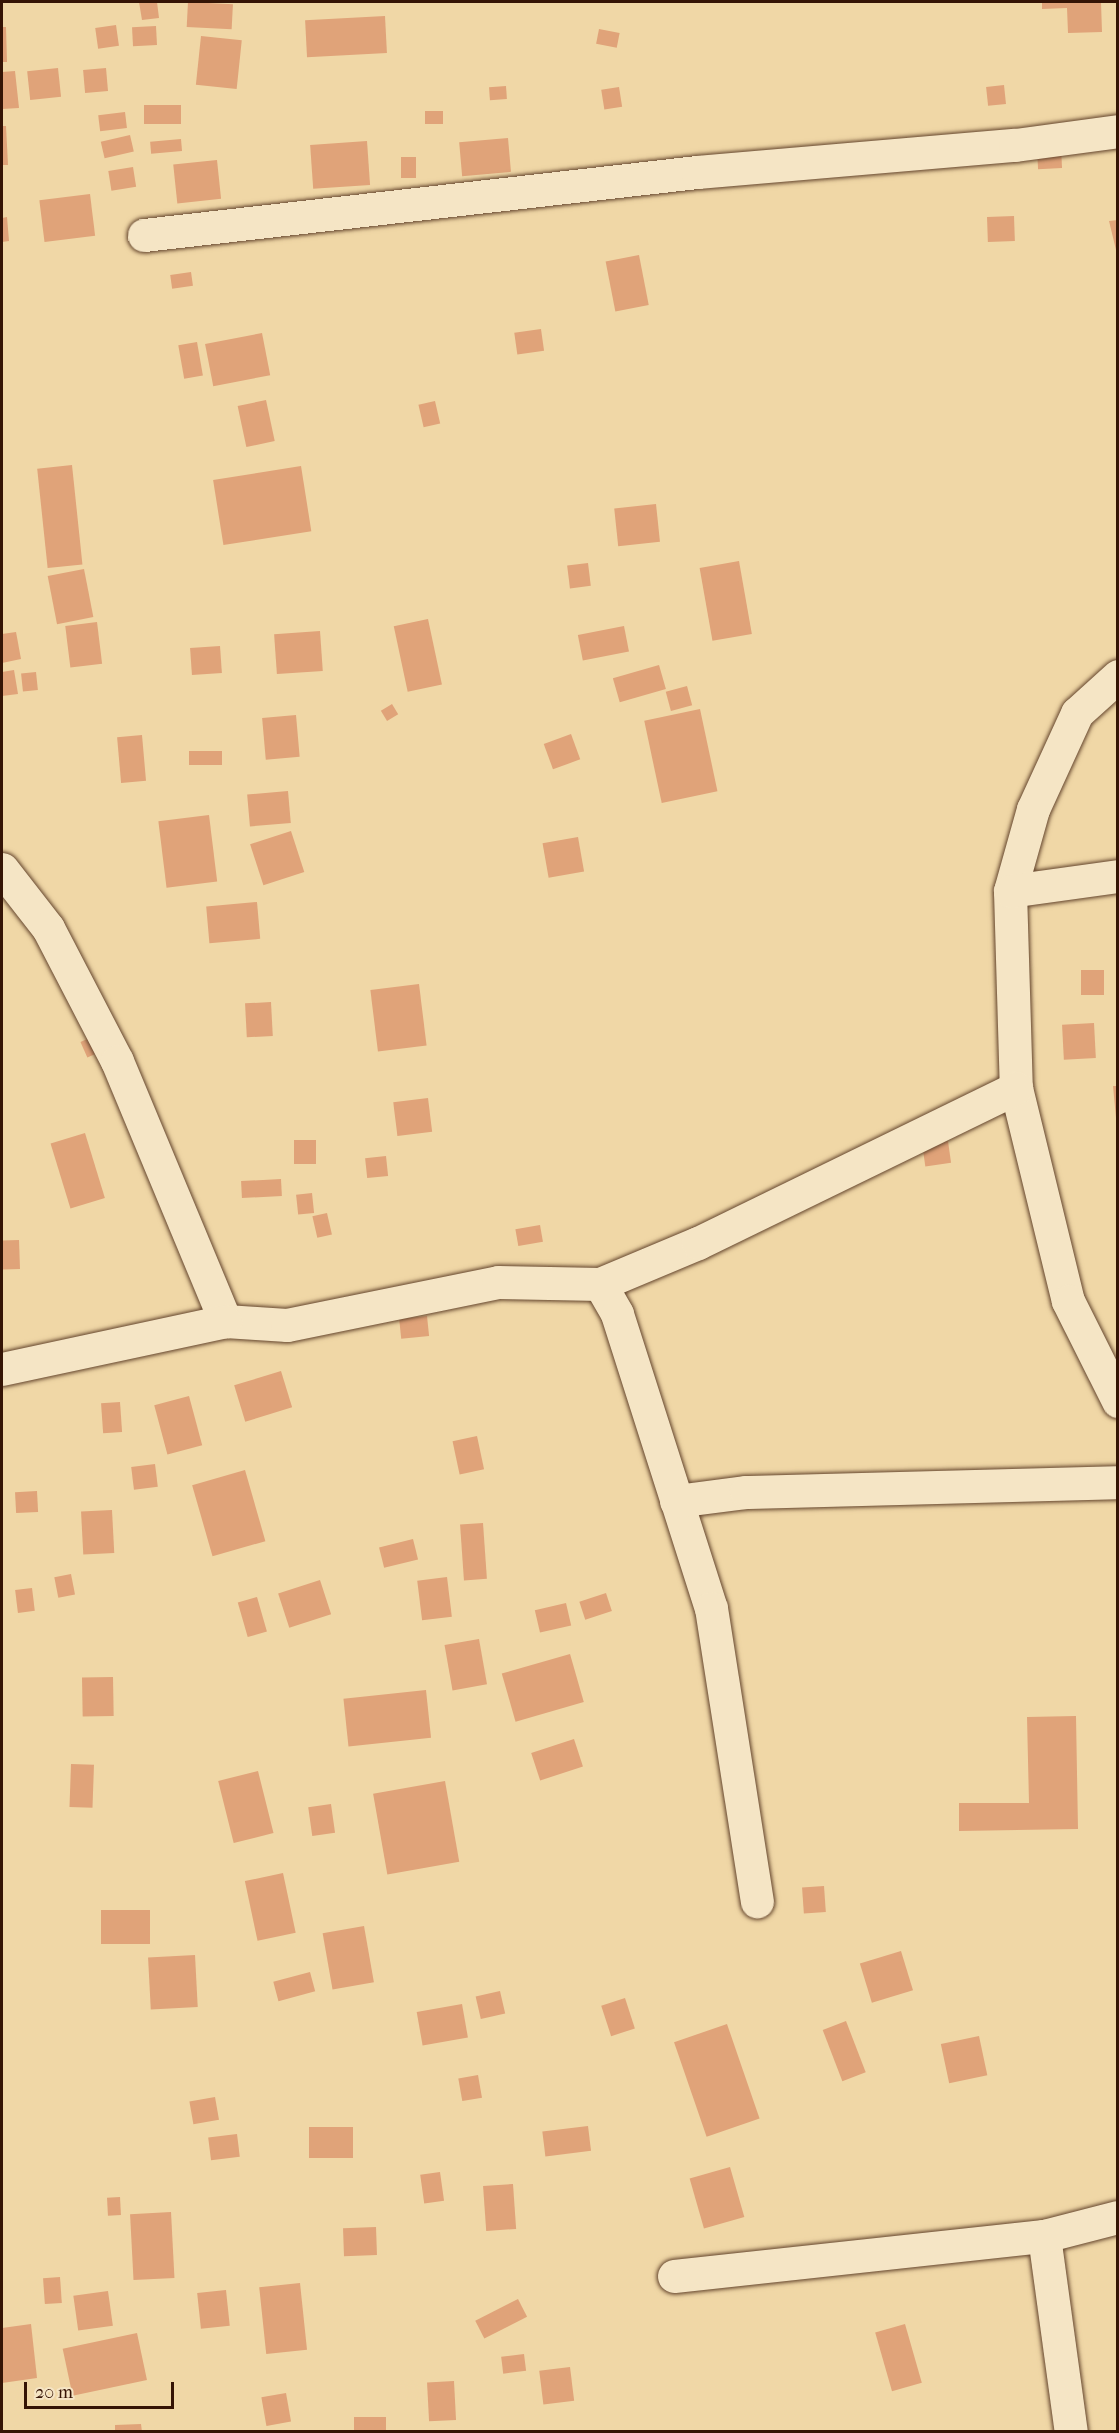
<!DOCTYPE html>
<style>
body{margin:0}
#map{position:relative;width:1119px;height:2433px;overflow:hidden;background:#f0d7a6;font-family:"IM FELL French Canon",serif}
div>[style]{position:absolute}
.building>*{inset:0;background:#e0a379;transform-origin:0 0}
.roads{filter:drop-shadow(0 0 2px #64452d) drop-shadow(0 0 2px #64452d)}
.street>*{height:33px;margin:-16.5px;padding:0 16.5px;transform-origin:16.5px;border-radius:16.5px;background:#f5e5c5}
span{translate:-50% -50%;white-space:nowrap;text-align:center;line-height:1.15;-webkit-text-stroke:6px #f5e5c5;paint-order:stroke}
.frame{position:absolute;inset:0;border:3px solid #351405;pointer-events:none}
.scale{position:absolute;left:24px;top:2382px;width:150px;height:27px;box-sizing:border-box;border:3px solid #351405;border-top:0;padding-left:8px;font-size:18px;line-height:21px;white-space:nowrap;color:#351405;-webkit-text-stroke:4px #f5e5c5;paint-order:stroke}
</style>
<div id="map">
<div class="building">
<div style="clip-path:polygon(139px 2px,157px 2px,159px 18px,142px 20px)"></div>
<div style="left:188px;top:2px;width:45px;height:25px;rotate:3deg"></div>
<div style="clip-path:polygon(1042px 2px,1101px 2px,1102px 32px,1068px 33px,1067px 8px,1042px 9px)"></div>
<div style="left:385px;top:16px;width:37px;height:80px;rotate:87deg"></div>
<div style="left:116px;top:25px;width:21px;height:21px;rotate:82deg"></div>
<div style="left:156px;top:26px;width:19px;height:24px;rotate:87deg"></div>
<div style="clip-path:polygon(2px 27px,6px 27px,7px 62px,2px 62px)"></div>
<div style="left:599px;top:29px;width:21px;height:15px;rotate:11deg"></div>
<div style="left:201px;top:36px;width:41px;height:49px;rotate:6deg"></div>
<div style="left:58px;top:68px;width:29px;height:31px;rotate:84deg"></div>
<div style="left:106px;top:68px;width:23px;height:23px;rotate:85deg"></div>
<div style="clip-path:polygon(15px 71px,19px 108px,2px 109px,2px 72px)"></div>
<div style="left:1004px;top:85px;width:19px;height:18px;rotate:84deg"></div>
<div style="left:506px;top:86px;width:13px;height:17px;rotate:86deg"></div>
<div style="left:619px;top:87px;width:20px;height:18px;rotate:81deg"></div>
<div style="left:144px;top:105px;width:37px;height:19px"></div>
<div style="left:425px;top:111px;width:18px;height:13px"></div>
<div style="left:125px;top:112px;width:16px;height:27px;rotate:83deg"></div>
<div style="clip-path:polygon(2px 126px,6px 126px,8px 165px,2px 165px)"></div>
<div style="left:130px;top:135px;width:17px;height:30px;rotate:77deg"></div>
<div style="left:508px;top:138px;width:34px;height:49px;rotate:85deg"></div>
<div style="left:181px;top:139px;width:12px;height:31px;rotate:85deg"></div>
<div style="left:367px;top:141px;width:44px;height:57px;rotate:86deg"></div>
<div style="left:1061px;top:148px;width:20px;height:24px;rotate:87deg"></div>
<div style="left:401px;top:157px;width:15px;height:21px"></div>
<div style="left:217px;top:160px;width:39px;height:44px;rotate:84deg"></div>
<div style="left:133px;top:167px;width:20px;height:25px;rotate:81deg"></div>
<div style="left:90px;top:194px;width:42px;height:51px;rotate:83deg"></div>
<div style="left:1014px;top:216px;width:25px;height:27px;rotate:88deg"></div>
<div style="clip-path:polygon(7px 217px,9px 241px,2px 242px,2px 218px)"></div>
<div style="clip-path:polygon(1118px 220px,1118px 253px,1117px 254px,1109px 221px)"></div>
<div style="left:639px;top:255px;width:51px;height:34px;rotate:79deg"></div>
<div style="left:191px;top:272px;width:14px;height:21px;rotate:82deg"></div>
<div style="left:541px;top:329px;width:22px;height:27px;rotate:82deg"></div>
<div style="left:262px;top:333px;width:43px;height:58px;rotate:79deg"></div>
<div style="left:197px;top:342px;width:34px;height:19px;rotate:80deg"></div>
<div style="left:266px;top:400px;width:42px;height:29px;rotate:78deg"></div>
<div style="left:435px;top:401px;width:23px;height:17px;rotate:77deg"></div>
<div style="left:72px;top:465px;width:100px;height:35px;rotate:84deg"></div>
<div style="left:301px;top:466px;width:66px;height:89px;rotate:81deg"></div>
<div style="left:656px;top:504px;width:38px;height:42px;rotate:84deg"></div>
<div style="left:739px;top:561px;width:74px;height:40px;rotate:80deg"></div>
<div style="left:588px;top:563px;width:23px;height:21px;rotate:83deg"></div>
<div style="left:84px;top:569px;width:49px;height:37px;rotate:79deg"></div>
<div style="left:428px;top:619px;width:67px;height:35px;rotate:78deg"></div>
<div style="left:97px;top:622px;width:42px;height:32px;rotate:83deg"></div>
<div style="left:624px;top:626px;width:26px;height:47px;rotate:79deg"></div>
<div style="left:320px;top:631px;width:40px;height:46px;rotate:86deg"></div>
<div style="clip-path:polygon(16px 632px,21px 659px,2px 663px,2px 634px)"></div>
<div style="left:220px;top:646px;width:27px;height:30px;rotate:86deg"></div>
<div style="left:659px;top:665px;width:25px;height:48px;rotate:74deg"></div>
<div style="clip-path:polygon(14px 670px,18px 694px,2px 696px,2px 672px)"></div>
<div style="left:36px;top:672px;width:18px;height:15px;rotate:84deg"></div>
<div style="left:687px;top:686px;width:20px;height:22px;rotate:75deg"></div>
<div style="left:392px;top:704px;width:12px;height:13px;rotate:59deg"></div>
<div style="left:700px;top:709px;width:84px;height:57px;rotate:78deg"></div>
<div style="left:296px;top:715px;width:42px;height:34px;rotate:85deg"></div>
<div style="left:571px;top:734px;width:27px;height:29px;rotate:70deg"></div>
<div style="left:142px;top:735px;width:46px;height:25px;rotate:85deg"></div>
<div style="left:222px;top:751px;width:14px;height:33px;rotate:90deg"></div>
<div style="left:288px;top:791px;width:32px;height:41px;rotate:85deg"></div>
<div style="left:209px;top:815px;width:67px;height:51px;rotate:83deg"></div>
<div style="left:291px;top:831px;width:43px;height:43px;rotate:72deg"></div>
<div style="left:578px;top:837px;width:35px;height:36px;rotate:80deg"></div>
<div style="left:257px;top:902px;width:37px;height:51px;rotate:85deg"></div>
<div style="left:1104px;top:970px;width:25px;height:23px;rotate:90deg"></div>
<div style="left:419px;top:984px;width:62px;height:49px;rotate:83deg"></div>
<div style="left:271px;top:1002px;width:34px;height:26px;rotate:87deg"></div>
<div style="left:1094px;top:1023px;width:35px;height:32px;rotate:87deg"></div>
<div style="left:96px;top:1035px;width:17px;height:17px;rotate:66deg"></div>
<div style="clip-path:polygon(1113px 1086px,1118px 1086px,1118px 1118px,1116px 1118px)"></div>
<div style="left:428px;top:1098px;width:34px;height:35px;rotate:83deg"></div>
<div style="left:85px;top:1133px;width:68px;height:36px;rotate:73deg"></div>
<div style="left:316px;top:1140px;width:24px;height:22px;rotate:90deg"></div>
<div style="left:948px;top:1141px;width:22px;height:26px;rotate:82deg"></div>
<div style="left:386px;top:1156px;width:20px;height:21px;rotate:84deg"></div>
<div style="left:281px;top:1179px;width:17px;height:40px;rotate:87deg"></div>
<div style="left:312px;top:1193px;width:20px;height:16px;rotate:84deg"></div>
<div style="left:327px;top:1213px;width:22px;height:15px;rotate:77deg"></div>
<div style="left:540px;top:1225px;width:17px;height:25px;rotate:80deg"></div>
<div style="left:19px;top:1240px;width:29px;height:17px;rotate:88deg"></div>
<div style="left:427px;top:1316px;width:20px;height:28px;rotate:84deg"></div>
<div style="left:281px;top:1371px;width:38px;height:49px;rotate:73deg"></div>
<div style="left:189px;top:1396px;width:51px;height:36px;rotate:75deg"></div>
<div style="left:120px;top:1402px;width:30px;height:19px;rotate:86deg"></div>
<div style="left:477px;top:1436px;width:34px;height:25px;rotate:78deg"></div>
<div style="left:155px;top:1464px;width:23px;height:24px;rotate:83deg"></div>
<div style="left:245px;top:1470px;width:74px;height:55px;rotate:74deg"></div>
<div style="left:37px;top:1491px;width:21px;height:22px;rotate:87deg"></div>
<div style="left:112px;top:1510px;width:43px;height:31px;rotate:87deg"></div>
<div style="left:483px;top:1523px;width:56px;height:23px;rotate:86deg"></div>
<div style="left:413px;top:1539px;width:21px;height:35px;rotate:76deg"></div>
<div style="left:71px;top:1574px;width:21px;height:17px;rotate:79deg"></div>
<div style="left:447px;top:1577px;width:40px;height:30px;rotate:83deg"></div>
<div style="left:320px;top:1580px;width:36px;height:44px;rotate:72deg"></div>
<div style="left:32px;top:1588px;width:23px;height:17px;rotate:83deg"></div>
<div style="left:606px;top:1593px;width:19px;height:28px;rotate:72deg"></div>
<div style="left:257px;top:1597px;width:36px;height:20px;rotate:74deg"></div>
<div style="left:566px;top:1603px;width:23px;height:32px;rotate:77deg"></div>
<div style="left:479px;top:1639px;width:46px;height:35px;rotate:80deg"></div>
<div style="left:570px;top:1654px;width:50px;height:71px;rotate:74deg"></div>
<div style="left:113px;top:1677px;width:39px;height:31px;rotate:89deg"></div>
<div style="left:426px;top:1690px;width:48px;height:83px;rotate:84deg"></div>
<div style="clip-path:polygon(1076px 1716px,1078px 1829px,959px 1831px,959px 1803px,1029px 1803px,1027px 1717px)"></div>
<div style="left:574px;top:1739px;width:29px;height:45px;rotate:72deg"></div>
<div style="left:71px;top:1764px;width:23px;height:43px;rotate:2deg"></div>
<div style="left:258px;top:1771px;width:64px;height:41px;rotate:76deg"></div>
<div style="left:445px;top:1781px;width:82px;height:73px;rotate:80deg"></div>
<div style="left:331px;top:1804px;width:29px;height:23px;rotate:82deg"></div>
<div style="left:283px;top:1873px;width:61px;height:39px;rotate:78deg"></div>
<div style="left:824px;top:1886px;width:26px;height:22px;rotate:86deg"></div>
<div style="left:101px;top:1910px;width:49px;height:34px"></div>
<div style="left:364px;top:1926px;width:57px;height:42px;rotate:80deg"></div>
<div style="left:901px;top:1951px;width:41px;height:43px;rotate:73deg"></div>
<div style="left:195px;top:1955px;width:52px;height:47px;rotate:87deg"></div>
<div style="left:310px;top:1972px;width:20px;height:38px;rotate:75deg"></div>
<div style="left:500px;top:1991px;width:23px;height:25px;rotate:77deg"></div>
<div style="left:625px;top:1998px;width:32px;height:25px;rotate:72deg"></div>
<div style="left:462px;top:2004px;width:34px;height:46px;rotate:80deg"></div>
<div style="left:846px;top:2021px;width:55px;height:25px;rotate:69deg"></div>
<div style="left:727px;top:2024px;width:100px;height:56px;rotate:71deg"></div>
<div style="left:979px;top:2036px;width:40px;height:39px;rotate:78deg"></div>
<div style="left:478px;top:2075px;width:23px;height:20px;rotate:80deg"></div>
<div style="left:215px;top:2097px;width:23px;height:26px;rotate:80deg"></div>
<div style="left:588px;top:2126px;width:25px;height:46px;rotate:83deg"></div>
<div style="left:353px;top:2127px;width:31px;height:44px;rotate:90deg"></div>
<div style="left:237px;top:2134px;width:23px;height:29px;rotate:83deg"></div>
<div style="left:730px;top:2167px;width:52px;height:42px;rotate:74deg"></div>
<div style="left:440px;top:2172px;width:29px;height:20px;rotate:82deg"></div>
<div style="left:513px;top:2184px;width:45px;height:30px;rotate:86deg"></div>
<div style="left:120px;top:2197px;width:18px;height:13px;rotate:87deg"></div>
<div style="left:171px;top:2212px;width:66px;height:41px;rotate:87deg"></div>
<div style="left:376px;top:2227px;width:28px;height:33px;rotate:88deg"></div>
<div style="left:60px;top:2277px;width:26px;height:17px;rotate:86deg"></div>
<div style="left:300px;top:2283px;width:67px;height:41px;rotate:84deg"></div>
<div style="left:226px;top:2290px;width:36px;height:29px;rotate:84deg"></div>
<div style="left:108px;top:2291px;width:35px;height:35px;rotate:82deg"></div>
<div style="left:518px;top:2299px;width:20px;height:48px;rotate:63deg"></div>
<div style="clip-path:polygon(31px 2324px,37px 2378px,2px 2383px,2px 2328px)"></div>
<div style="left:905px;top:2324px;width:61px;height:31px;rotate:74deg"></div>
<div style="left:137px;top:2333px;width:48px;height:76px;rotate:78deg"></div>
<div style="left:524px;top:2354px;width:17px;height:23px;rotate:83deg"></div>
<div style="left:570px;top:2367px;width:34px;height:31px;rotate:83deg"></div>
<div style="left:454px;top:2381px;width:39px;height:27px;rotate:87deg"></div>
<div style="left:286px;top:2393px;width:29px;height:25px;rotate:80deg"></div>
<div style="left:386px;top:2417px;width:15px;height:32px;rotate:90deg"></div>
<div style="clip-path:polygon(141px 2424px,142px 2432px,115px 2432px,115px 2425px)"></div>
</div>
<div class="roads">
<div class="street">
<div style="left:144px;top:235px;width:557px;rotate:-6.5deg"></div>
<div style="left:697px;top:172px;width:319px;rotate:-4.9deg"></div>
<div style="left:1015px;top:145px;width:104px;rotate:-7.7deg"></div>
<div style="left:1118px;top:676px;width:55px;rotate:137.9deg"></div>
<div style="left:1077px;top:713px;width:106px;rotate:114.6deg"></div>
<div style="left:1033px;top:809px;width:85px;rotate:105.7deg"></div>
<div style="left:1010px;top:891px;width:197px;rotate:88.3deg"></div>
<div style="left:1016px;top:1088px;width:219px;rotate:76.3deg"></div>
<div style="left:1068px;top:1301px;width:112px;rotate:63.4deg"></div>
<div style="left:2px;top:869px;width:75px;rotate:52.1deg"></div>
<div style="left:48px;top:928px;width:150px;rotate:62.6deg"></div>
<div style="left:117px;top:1061px;width:282px;rotate:67.4deg"></div>
<div style="left:225px;top:1321px;width:62px;rotate:3.7deg"></div>
<div style="left:287px;top:1325px;width:215px;rotate:-11.5deg"></div>
<div style="left:498px;top:1282px;width:102px;rotate:1.1deg"></div>
<div style="left:600px;top:1284px;width:34px;rotate:60deg"></div>
<div style="left:617px;top:1314px;width:309px;rotate:72.3deg"></div>
<div style="left:711px;top:1608px;width:297px;rotate:81.1deg"></div>
<div style="left:1010px;top:891px;width:109px;rotate:-7.9deg"></div>
<div style="left:600px;top:1284px;width:106px;rotate:-22.7deg"></div>
<div style="left:698px;top:1243px;width:354px;rotate:-26deg"></div>
<div style="left:2px;top:1369px;width:228px;rotate:-12.1deg"></div>
<div style="left:676px;top:1501px;width:71px;rotate:-7.3deg"></div>
<div style="left:746px;top:1492px;width:372px;rotate:-1.5deg"></div>
<div style="left:1044px;top:2236px;width:198px;rotate:82.2deg"></div>
<div style="left:674px;top:2276px;width:372px;rotate:-6.2deg"></div>
<div style="left:1044px;top:2236px;width:76px;rotate:-14.4deg"></div>
</div>
</div>
<div class="frame"></div>
<div class="scale">20 m</div>
</div>
